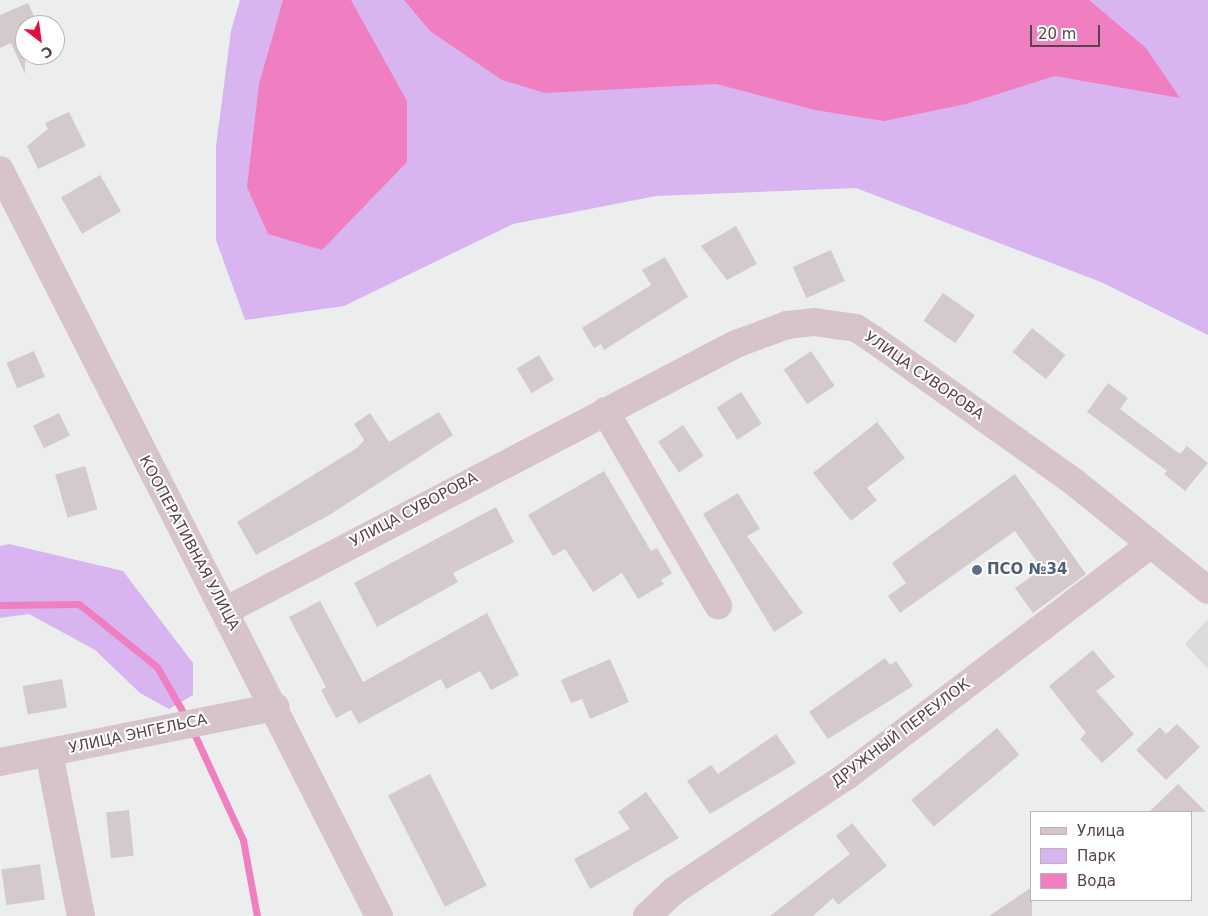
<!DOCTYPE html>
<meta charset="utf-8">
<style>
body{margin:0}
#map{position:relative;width:1208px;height:916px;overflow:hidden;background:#ebeeec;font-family:"DejaVu Sans",sans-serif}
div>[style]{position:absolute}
.education>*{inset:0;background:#daddda}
.green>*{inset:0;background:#d8b5f0}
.water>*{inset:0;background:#f07fc1}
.stream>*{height:7px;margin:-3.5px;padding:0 3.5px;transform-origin:3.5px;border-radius:3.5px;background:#f07fc1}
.building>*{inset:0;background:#d4cacc;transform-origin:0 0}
.minor>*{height:28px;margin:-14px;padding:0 14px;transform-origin:14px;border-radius:14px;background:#d7c3ca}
.dots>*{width:14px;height:14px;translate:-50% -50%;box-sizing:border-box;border:2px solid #fff;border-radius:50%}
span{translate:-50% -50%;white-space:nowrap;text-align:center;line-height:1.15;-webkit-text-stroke:4px #fff;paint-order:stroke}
.street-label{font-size:15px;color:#59434a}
.service-label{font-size:15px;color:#4e5e75;font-weight:700}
.left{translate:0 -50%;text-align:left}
.legend{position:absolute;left:1030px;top:811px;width:162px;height:90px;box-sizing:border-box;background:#fff;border:1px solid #bdb4b7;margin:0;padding:6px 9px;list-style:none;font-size:15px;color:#59434a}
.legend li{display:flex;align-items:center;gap:10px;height:25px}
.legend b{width:25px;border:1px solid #bdb4b7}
.north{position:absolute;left:15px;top:15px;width:50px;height:50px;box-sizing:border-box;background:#fff;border:1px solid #bdb4b7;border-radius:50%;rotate:150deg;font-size:14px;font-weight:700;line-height:20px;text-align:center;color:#59434a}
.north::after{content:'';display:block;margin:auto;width:18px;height:22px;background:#e50f3f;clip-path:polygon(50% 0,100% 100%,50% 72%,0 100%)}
.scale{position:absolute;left:1030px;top:25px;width:70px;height:22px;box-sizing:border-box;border:2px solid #59434a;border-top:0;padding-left:6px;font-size:15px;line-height:18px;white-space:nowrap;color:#59434a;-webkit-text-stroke:4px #fff;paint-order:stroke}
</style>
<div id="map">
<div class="education">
<div style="clip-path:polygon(1208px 619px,1208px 669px,1185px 644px)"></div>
</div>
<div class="green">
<div style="clip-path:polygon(240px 0,1208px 0,1208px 335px,1101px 282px,856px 188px,656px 196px,513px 224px,344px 306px,245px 320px,216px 240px,216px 146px,231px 31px)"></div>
<div style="clip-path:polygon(9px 544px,123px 571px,193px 663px,193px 695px,169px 709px,140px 693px,95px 650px,29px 614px,0 618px,0 546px)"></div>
</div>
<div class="water">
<div style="clip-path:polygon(283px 0,351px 0,407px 101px,407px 162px,322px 250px,268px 234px,247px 187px,259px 84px)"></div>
<div style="clip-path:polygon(404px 0,1089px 0,1146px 48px,1180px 98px,1055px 76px,966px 104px,884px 121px,815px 110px,716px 84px,545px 93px,502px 80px,430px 31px)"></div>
</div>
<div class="stream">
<div style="left:0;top:605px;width:79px;rotate:-0.7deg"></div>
<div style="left:79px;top:604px;width:100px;rotate:38.9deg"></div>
<div style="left:157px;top:667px;width:60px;rotate:60deg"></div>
<div style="left:192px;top:729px;width:122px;rotate:65.3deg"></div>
<div style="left:243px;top:840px;width:77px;rotate:79.6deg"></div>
</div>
<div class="building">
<div style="clip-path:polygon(28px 3px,38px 25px,25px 25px,25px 74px,11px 43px,0 48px,0 15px)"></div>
<div style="clip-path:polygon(69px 112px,86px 146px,38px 169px,27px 146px,48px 129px,45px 123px)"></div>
<div style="left:100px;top:175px;width:42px;height:45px;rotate:60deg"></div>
<div style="clip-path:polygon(736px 226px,757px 264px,727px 280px,701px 246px)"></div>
<div style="left:831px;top:250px;width:34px;height:42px;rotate:66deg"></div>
<div style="clip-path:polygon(665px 257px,688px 297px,604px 350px,601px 344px,594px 348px,582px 328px,651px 285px,642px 270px)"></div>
<div style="left:943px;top:293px;width:39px;height:34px;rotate:35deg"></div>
<div style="left:1032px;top:328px;width:43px;height:31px;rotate:39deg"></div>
<div style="left:34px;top:351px;width:28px;height:30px;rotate:67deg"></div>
<div style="left:811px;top:351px;width:42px;height:33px;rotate:56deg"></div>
<div style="left:539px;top:355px;width:29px;height:26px;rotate:59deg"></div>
<div style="clip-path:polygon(1108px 383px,1128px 398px,1120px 409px,1180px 454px,1187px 446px,1208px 463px,1185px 491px,1164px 474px,1167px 471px,1087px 412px)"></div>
<div style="left:741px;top:392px;width:38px;height:29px;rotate:57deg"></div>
<div style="clip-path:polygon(439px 412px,453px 435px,331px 514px,256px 555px,237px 522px,357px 448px,364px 440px,354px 424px,370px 413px,389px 442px)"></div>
<div style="left:59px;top:413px;width:25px;height:29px;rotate:64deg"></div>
<div style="clip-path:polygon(877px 422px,905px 458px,867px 488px,877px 500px,851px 521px,813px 473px)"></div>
<div style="left:683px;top:425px;width:37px;height:30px;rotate:56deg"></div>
<div style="left:85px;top:466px;width:45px;height:31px;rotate:74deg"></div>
<div style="clip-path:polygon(604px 471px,651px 551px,657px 548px,672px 573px,661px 580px,664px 584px,638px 599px,622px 573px,593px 592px,565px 549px,553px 556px,528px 515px)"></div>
<div style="clip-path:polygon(1015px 474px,1086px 574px,1033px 613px,1015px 588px,1042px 569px,1015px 531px,900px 613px,888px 596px,906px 583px,892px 563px)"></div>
<div style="clip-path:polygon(738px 493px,760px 529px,747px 536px,803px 613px,774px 632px,703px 514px)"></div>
<div style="clip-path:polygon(496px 507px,514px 542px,453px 573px,458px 582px,377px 627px,354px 583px)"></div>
<div style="clip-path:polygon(320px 601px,363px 682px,487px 613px,519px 675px,491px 690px,480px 671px,446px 689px,441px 679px,359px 724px,351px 710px,336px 718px,321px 690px,326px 687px,289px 617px)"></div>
<div style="clip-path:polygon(1093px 650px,1115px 677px,1096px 691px,1134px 734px,1102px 763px,1080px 739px,1086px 733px,1049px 686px)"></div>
<div style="clip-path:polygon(885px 658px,890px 665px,896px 661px,913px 686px,828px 739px,809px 712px)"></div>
<div style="clip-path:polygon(610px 659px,629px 702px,590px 719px,582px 699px,571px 703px,561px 680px)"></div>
<div style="left:62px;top:679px;width:29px;height:40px;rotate:80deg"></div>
<div style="clip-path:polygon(1177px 724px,1200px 747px,1166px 780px,1136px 750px,1160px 727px,1166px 734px)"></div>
<div style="left:997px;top:728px;width:35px;height:112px;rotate:50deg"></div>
<div style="clip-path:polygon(776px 734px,796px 763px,710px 814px,687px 781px,711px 765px,718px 774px)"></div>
<div style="left:430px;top:774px;width:125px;height:47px;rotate:63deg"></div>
<div style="clip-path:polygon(1178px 784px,1206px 812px,1149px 812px)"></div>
<div style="clip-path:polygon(646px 792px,679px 838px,590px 889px,574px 859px,630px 829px,618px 812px)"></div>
<div style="left:129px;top:810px;width:46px;height:23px;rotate:84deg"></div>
<div style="clip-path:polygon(852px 823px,887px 866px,838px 905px,833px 898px,813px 916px,770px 916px,850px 854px,836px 836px)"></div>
<div style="left:40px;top:864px;width:36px;height:39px;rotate:82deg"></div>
<div style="clip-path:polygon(1032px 887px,1032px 916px,989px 916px)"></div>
</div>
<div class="minor">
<div style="left:0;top:170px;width:837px;rotate:63.07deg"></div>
<div style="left:605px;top:411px;width:225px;rotate:59.8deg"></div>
<div style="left:225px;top:611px;width:577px;rotate:-27.59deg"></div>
<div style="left:736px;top:344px;width:54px;rotate:-20.4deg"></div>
<div style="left:787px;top:325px;width:27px;rotate:-6deg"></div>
<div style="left:814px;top:322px;width:42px;rotate:8.1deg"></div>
<div style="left:856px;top:328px;width:20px;rotate:33deg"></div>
<div style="left:873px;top:339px;width:247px;rotate:35.4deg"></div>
<div style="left:1074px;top:482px;width:172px;rotate:38.9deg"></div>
<div style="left:49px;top:753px;width:166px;rotate:78.9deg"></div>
<div style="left:0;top:762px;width:281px;rotate:-11.3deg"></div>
<div style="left:647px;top:916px;width:38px;rotate:-43deg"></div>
<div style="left:675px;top:890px;width:208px;rotate:-33.6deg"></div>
<div style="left:848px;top:775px;width:381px;rotate:-37.3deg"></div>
</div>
<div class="dots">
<div style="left:977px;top:570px;background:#5c6f8a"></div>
</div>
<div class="street-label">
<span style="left:924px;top:376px;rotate:35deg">УЛИЦА СУВОРОВА</span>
<span style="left:414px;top:510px;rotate:-28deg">УЛИЦА СУВОРОВА</span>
<span style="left:189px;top:543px;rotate:62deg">КООПЕРАТИВНАЯ УЛИЦА</span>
<span style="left:901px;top:733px;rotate:-37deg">ДРУЖНЫЙ ПЕРЕУЛОК</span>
<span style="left:138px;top:734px;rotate:-12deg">УЛИЦА ЭНГЕЛЬСА</span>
</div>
<div class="service-label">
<span class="left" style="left:987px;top:570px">ПСО №34</span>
</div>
<ul class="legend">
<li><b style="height:6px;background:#d7c3ca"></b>Улица</li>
<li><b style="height:14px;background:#d8b5f0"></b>Парк</li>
<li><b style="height:14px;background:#f07fc1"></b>Вода</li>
</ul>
<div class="north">С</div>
<div class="scale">20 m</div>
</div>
